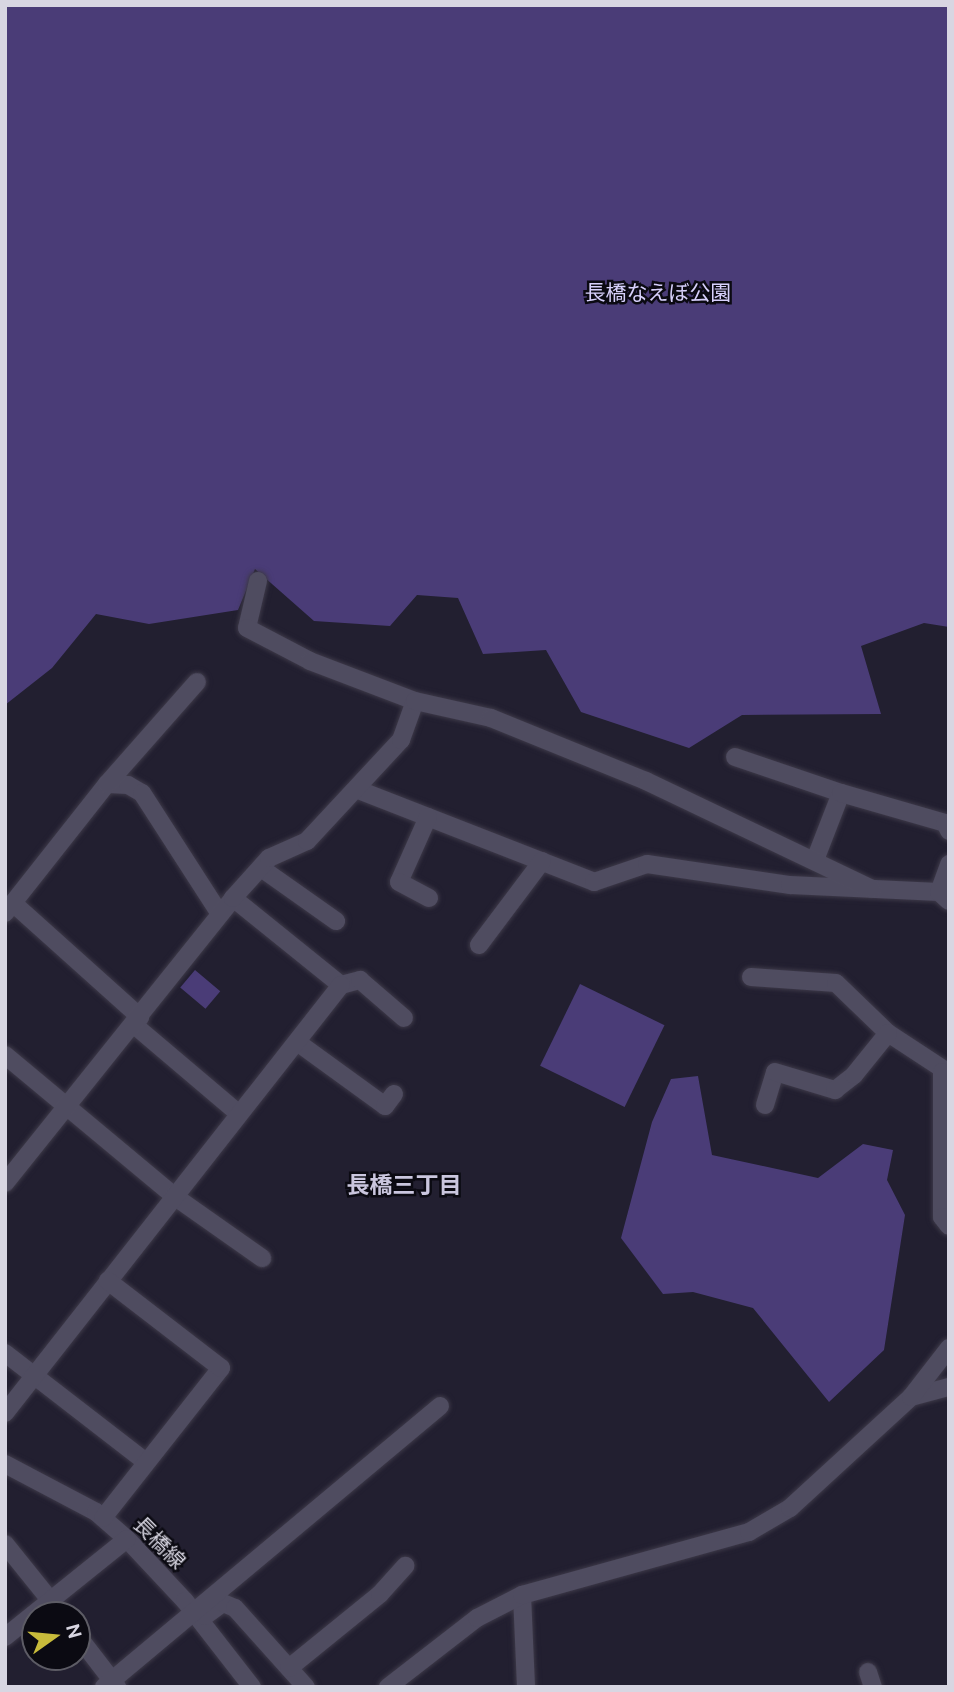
<!DOCTYPE html>
<meta charset="utf-8">
<style>
body{margin:0}
#map{position:relative;width:954px;height:1692px;overflow:hidden;background:#221f30;font-family:Ubuntu,"Noto Sans JP",sans-serif}
div>[style]{position:absolute}
.green>*{inset:0;background:#4a3c77;transform-origin:0 0}
.roads{filter:drop-shadow(0 0 2px #3d3948) drop-shadow(0 0 2px #3d3948)}
.minor>*{height:18px;margin:-9px;padding:0 9px;transform-origin:9px;border-radius:9px;background:#4f4c60}
span{translate:-50% -50%;white-space:nowrap;text-align:center;line-height:1.15;-webkit-text-stroke:5px #0b0a12;paint-order:stroke}
.park-label{font-size:21px;color:#d7d0fb}
.street-label{font-size:21px;color:#d8d6e2}
.neighbourhood-label{font-size:23px;color:#cac6de;font-weight:700}
.frame{position:absolute;inset:0;border:7px solid #d8d6e2;pointer-events:none}
.north{position:absolute;left:21px;top:1601px;width:70px;height:70px;box-sizing:border-box;background:#0b0a12;border:2px solid #5d5c65;border-radius:50%;rotate:75deg;font-size:19px;font-weight:700;line-height:28px;text-align:center;color:#d8d6e2}
.north::after{content:'';display:block;margin:auto;width:24px;height:32px;background:#c8bb3b;clip-path:polygon(50% 0,100% 100%,50% 72%,0 100%)}
</style>
<div id="map">
<div class="green">
<div style="clip-path:polygon(5px 5px,949px 5px,949px 627px,924px 623px,861px 646px,881px 714px,742px 715px,689px 748px,581px 712px,546px 650px,483px 654px,458px 598px,417px 595px,390px 626px,314px 621px,255px 569px,238px 610px,149px 624px,96px 614px,52px 668px,5px 705px)"></div>
<div style="left:195px;top:970px;width:33px;height:23px;rotate:40deg"></div>
<div style="left:580px;top:984px;width:94px;height:91px;rotate:26deg"></div>
<div style="clip-path:polygon(698px 1076px,712px 1155px,818px 1178px,863px 1144px,893px 1150px,887px 1180px,905px 1215px,884px 1350px,829px 1402px,753px 1308px,693px 1292px,663px 1294px,621px 1238px,652px 1122px,671px 1079px)"></div>
</div>
<div class="roads">
<div class="minor">
<div style="left:258px;top:581px;width:48px;rotate:103.2deg"></div>
<div style="left:247px;top:628px;width:71px;rotate:27.6deg"></div>
<div style="left:310px;top:661px;width:112px;rotate:20.9deg"></div>
<div style="left:735px;top:757px;width:112px;rotate:18.8deg"></div>
<div style="left:841px;top:793px;width:72px;rotate:111.2deg"></div>
<div style="left:107px;top:784px;width:21px;rotate:3deg"></div>
<div style="left:128px;top:785px;width:16px;rotate:30deg"></div>
<div style="left:142px;top:793px;width:144px;rotate:57.2deg"></div>
<div style="left:356px;top:789px;width:256px;rotate:21.3deg"></div>
<div style="left:594px;top:882px;width:56px;rotate:-18.8deg"></div>
<div style="left:647px;top:864px;width:145px;rotate:8.4deg"></div>
<div style="left:790px;top:885px;width:149px;rotate:2.7deg"></div>
<div style="left:939px;top:892px;width:13px;rotate:42deg"></div>
<div style="left:841px;top:793px;width:108px;rotate:16.1deg"></div>
<div style="left:945px;top:823px;width:9px;rotate:63deg"></div>
<div style="left:428px;top:817px;width:71px;rotate:114deg"></div>
<div style="left:399px;top:882px;width:34px;rotate:28deg"></div>
<div style="left:261px;top:868px;width:92px;rotate:35.2deg"></div>
<div style="left:939px;top:892px;width:30px;rotate:-70deg"></div>
<div style="left:233px;top:898px;width:139px;rotate:38.9deg"></div>
<div style="left:341px;top:985px;width:20px;rotate:-15deg"></div>
<div style="left:360px;top:980px;width:58px;rotate:40.8deg"></div>
<div style="left:13px;top:903px;width:171px;rotate:41.9deg"></div>
<div style="left:5px;top:913px;width:164px;rotate:-51.7deg"></div>
<div style="left:107px;top:784px;width:136px;rotate:-48.6deg"></div>
<div style="left:479px;top:945px;width:105px;rotate:-53.1deg"></div>
<div style="left:751px;top:977px;width:85px;rotate:4deg"></div>
<div style="left:836px;top:983px;width:72px;rotate:43.9deg"></div>
<div style="left:888px;top:1033px;width:73px;rotate:33.3deg"></div>
<div style="left:133px;top:1024px;width:139px;rotate:40.3deg"></div>
<div style="left:297px;top:1042px;width:109px;rotate:36deg"></div>
<div style="left:385px;top:1106px;width:15px;rotate:-53deg"></div>
<div style="left:5px;top:1055px;width:220px;rotate:39.8deg"></div>
<div style="left:174px;top:1196px;width:108px;rotate:35.2deg"></div>
<div style="left:942px;top:1072px;width:145px;rotate:90deg"></div>
<div style="left:942px;top:1217px;width:11px;rotate:52deg"></div>
<div style="left:765px;top:1105px;width:34px;rotate:-73deg"></div>
<div style="left:775px;top:1072px;width:63px;rotate:16.7deg"></div>
<div style="left:835px;top:1090px;width:24px;rotate:-38deg"></div>
<div style="left:854px;top:1075px;width:54px;rotate:-51deg"></div>
<div style="left:5px;top:1183px;width:365px;rotate:-51.3deg"></div>
<div style="left:233px;top:898px;width:54px;rotate:-48deg"></div>
<div style="left:269px;top:858px;width:42px;rotate:-24.1deg"></div>
<div style="left:307px;top:841px;width:138px;rotate:-47.1deg"></div>
<div style="left:401px;top:740px;width:41px;rotate:-70.3deg"></div>
<div style="left:415px;top:701px;width:78px;rotate:12.6deg"></div>
<div style="left:491px;top:718px;width:167px;rotate:22.1deg"></div>
<div style="left:646px;top:781px;width:250px;rotate:25.5deg"></div>
<div style="left:5px;top:1353px;width:178px;rotate:37.7deg"></div>
<div style="left:911px;top:1397px;width:39px;rotate:-15deg"></div>
<div style="left:5px;top:1413px;width:544px;rotate:-51.87deg"></div>
<div style="left:5px;top:1464px;width:103px;rotate:27.8deg"></div>
<div style="left:96px;top:1512px;width:41px;rotate:41.1deg"></div>
<div style="left:127px;top:1539px;width:85px;rotate:46.9deg"></div>
<div style="left:185px;top:1601px;width:109px;rotate:52.1deg"></div>
<div style="left:103px;top:1518px;width:191px;rotate:-51.8deg"></div>
<div style="left:221px;top:1368px;width:143px;rotate:-142.4deg"></div>
<div style="left:5px;top:1544px;width:91px;rotate:51.2deg"></div>
<div style="left:522px;top:1595px;width:92px;rotate:87.5deg"></div>
<div style="left:205px;top:1616px;width:22px;rotate:-36deg"></div>
<div style="left:223px;top:1603px;width:13px;rotate:23deg"></div>
<div style="left:235px;top:1608px;width:106px;rotate:48.1deg"></div>
<div style="left:77px;top:1635px;width:66px;rotate:52.4deg"></div>
<div style="left:5px;top:1637px;width:156px;rotate:-38.8deg"></div>
<div style="left:289px;top:1668px;width:117px;rotate:-39.1deg"></div>
<div style="left:380px;top:1594px;width:38px;rotate:-48deg"></div>
<div style="left:868px;top:1672px;width:16px;rotate:72deg"></div>
<div style="left:104px;top:1687px;width:438px;rotate:-39.9deg"></div>
<div style="left:388px;top:1687px;width:113px;rotate:-37.8deg"></div>
<div style="left:477px;top:1618px;width:51px;rotate:-27.1deg"></div>
<div style="left:522px;top:1595px;width:236px;rotate:-15.5deg"></div>
<div style="left:749px;top:1532px;width:48px;rotate:-30.3deg"></div>
<div style="left:790px;top:1508px;width:164px;rotate:-42.5deg"></div>
<div style="left:911px;top:1397px;width:62px;rotate:-52.2deg"></div>
</div>
</div>
<div class="park-label">
<span style="left:658px;top:292px">長橋なえぼ公園</span>
</div>
<div class="street-label">
<span style="left:160px;top:1542px;rotate:45deg">長橋線</span>
</div>
<div class="neighbourhood-label">
<span style="left:404px;top:1185px">長橋三丁目</span>
</div>
<div class="frame"></div>
<div class="north">N</div>
</div>
